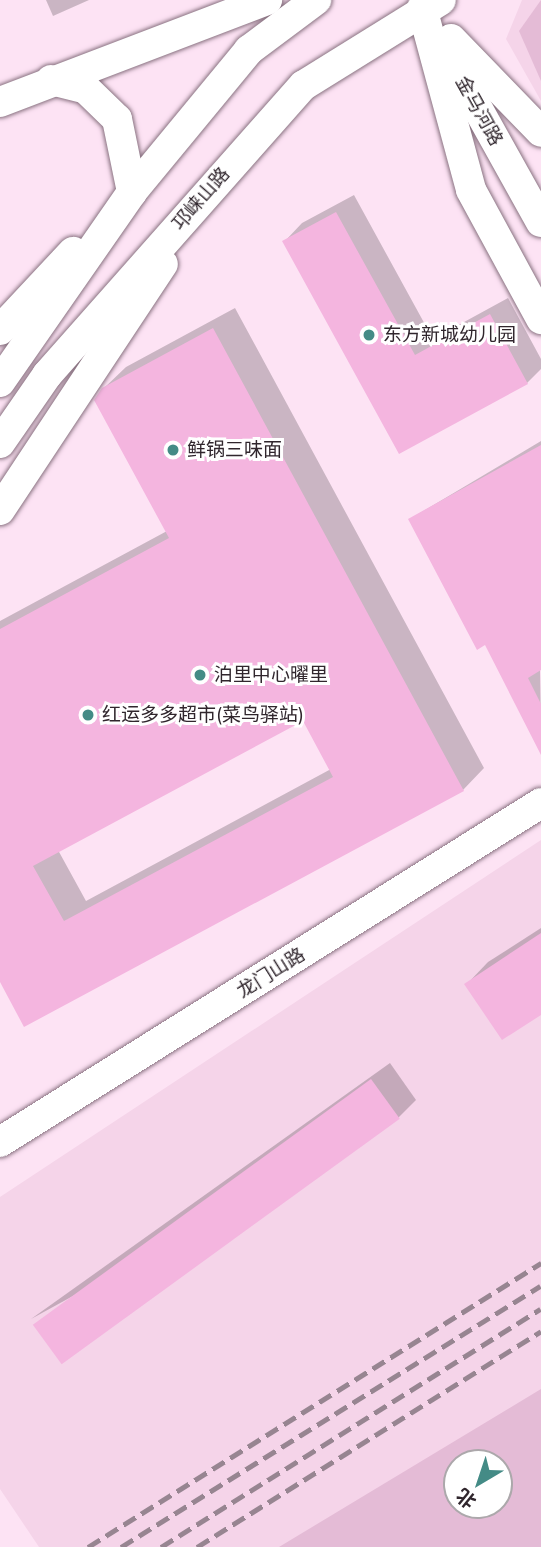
<!DOCTYPE html>
<meta charset="utf-8">
<style>
body{margin:0}
#map{position:relative;width:541px;height:1547px;overflow:hidden;background:#fde3f4;font-family:Mulish,"Noto Sans SC",sans-serif}
div>[style]{position:absolute}
.built>*{inset:0;background:#f5d4e9}
.green>*{inset:0;background:#e4bbd6}
.shadow>*{inset:0;background:#0003}
.building>*{inset:0;background:#f4b5df;transform-origin:0 0}
.roads{filter:drop-shadow(0 0 2px #897281) drop-shadow(0 0 2px #897281)}
.minor>*{height:30px;margin:-15px;padding:0 15px;transform-origin:15px;border-radius:15px;background:#fff}
.rail>*{height:5px;margin-top:-2.5px;transform-origin:0;background:repeating-linear-gradient(90deg,#978591 0 14px,transparent 0 21px)}
.dots>*{width:19px;height:19px;translate:-50% -50%;box-sizing:border-box;border:4px solid #fff;border-radius:50%}
span{translate:-50% -50%;white-space:nowrap;text-align:center;line-height:1.15;-webkit-text-stroke:6px #fff;paint-order:stroke}
.street-label{font-size:19px;color:#30262d}
.poi-label{font-size:19px;color:#30262d}
.left{translate:0 -50%;text-align:left}
.north{position:absolute;left:443px;top:1449px;width:70px;height:70px;box-sizing:border-box;background:#fff;border:2px solid #aca8ab;border-radius:50%;rotate:219deg;font-size:19px;font-weight:700;line-height:28px;text-align:center;color:#30262d}
.north::after{content:'';display:block;margin:auto;width:24px;height:32px;background:#448b86;clip-path:polygon(50% 0,100% 100%,50% 72%,0 100%)}
</style>
<div id="map">
<div class="built">
<div style="clip-path:polygon(522px 0,541px 0,541px 101px,506px 39px)"></div>
<div style="clip-path:polygon(evenodd,541px 840px,541px 1547px,39px 1547px,0 1489px,0 1197px,541px 840px,457px 1463px,499px 1463px,499px 1505px,457px 1505px,457px 1463px)"></div>
</div>
<div class="green">
<div style="clip-path:polygon(541px 0,541px 81px,519px 31px)"></div>
<div style="clip-path:polygon(evenodd,541px 1389px,541px 1547px,279px 1547px,541px 1389px,499px 1463px,499px 1505px,457px 1505px,457px 1463px,499px 1463px)"></div>
</div>
<div class="shadow">
<div style="clip-path:polygon(46px 0,89px 0,53px 16px)"></div>
<div style="clip-path:polygon(354px 195px,433px 339px,508px 298px,541px 359px,541px 369px,527px 383px,400px 452px,285px 241px,302px 223px)"></div>
<div style="clip-path:polygon(evenodd,235px 308px,484px 768px,463px 790px,0 979px,0 621px,167px 531px,103px 389px,126px 367px,235px 308px,304px 719px,331px 769px,86px 901px,58px 850px,304px 719px)"></div>
<div style="clip-path:polygon(541px 441px,540px 669px,541px 726px,410px 519px)"></div>
<div style="clip-path:polygon(541px 928px,541px 1013px,467px 984px,488px 962px)"></div>
<div style="clip-path:polygon(390px 1063px,416px 1100px,398px 1118px,31px 1319px)"></div>
</div>
<div class="building">
<div style="clip-path:polygon(336px 212px,415px 355px,490px 314px,528px 384px,399px 454px,282px 241px)"></div>
<div style="clip-path:polygon(evenodd,213px 328px,464px 791px,24px 1027px,0 982px,0 629px,169px 538px,94px 400px,102px 388px,213px 328px,303px 721px,333px 777px,64px 921px,33px 866px,303px 721px)"></div>
<div style="clip-path:polygon(541px 445px,541px 670px,528px 678px,541px 704px,541px 755px,485px 645px,477px 650px,408px 519px)"></div>
<div style="clip-path:polygon(541px 933px,541px 1015px,502px 1040px,464px 984px)"></div>
<div style="left:371px;top:1079px;width:49px;height:418px;rotate:54deg"></div>
</div>
<div class="roads">
<div class="minor">
<div style="left:422px;top:8px;width:188px;rotate:74.9deg"></div>
<div style="left:471px;top:190px;width:147px;rotate:61.5deg"></div>
<div style="left:451px;top:39px;width:129px;rotate:45.9deg"></div>
<div style="left:444px;top:48px;width:199px;rotate:60.9deg"></div>
<div style="left:51px;top:80px;width:36px;rotate:14deg"></div>
<div style="left:86px;top:89px;width:43px;rotate:44.1deg"></div>
<div style="left:117px;top:119px;width:75px;rotate:78.4deg"></div>
<div style="left:0;top:102px;width:286px;rotate:-20.9deg"></div>
<div style="left:0;top:330px;width:107px;rotate:-46.9deg"></div>
<div style="left:0;top:382px;width:231px;rotate:-55.2deg"></div>
<div style="left:132px;top:192px;width:184px;rotate:-50.5deg"></div>
<div style="left:249px;top:50px;width:84px;rotate:-36.7deg"></div>
<div style="left:0;top:443px;width:83px;rotate:-55.3deg"></div>
<div style="left:47px;top:375px;width:387px;rotate:-48.5deg"></div>
<div style="left:304px;top:85px;width:161px;rotate:-31.8deg"></div>
<div style="left:0;top:510px;width:295px;rotate:-56.5deg"></div>
<div style="left:0;top:1142px;width:638px;rotate:-32.07deg"></div>
</div>
</div>
<div class="rail">
<div style="left:88px;top:1547px;width:535px;rotate:-32.08deg"></div>
<div style="left:121px;top:1547px;width:494px;rotate:-31.9deg"></div>
<div style="left:161px;top:1547px;width:448px;rotate:-32.1deg"></div>
<div style="left:197px;top:1547px;width:406px;rotate:-32.1deg"></div>
</div>
<div class="dots">
<div style="left:369px;top:335px;background:#448b86"></div>
<div style="left:173px;top:450px;background:#448b86"></div>
<div style="left:200px;top:675px;background:#448b86"></div>
<div style="left:88px;top:715px;background:#448b86"></div>
</div>
<div class="street-label">
<span style="left:479px;top:111px;rotate:61deg">金马河路</span>
<span style="left:201px;top:199px;rotate:-49deg">邛崃山路</span>
<span style="left:271px;top:973px;rotate:-32deg">龙门山路</span>
</div>
<div class="poi-label">
<span class="left" style="left:383px;top:335px">东方新城幼儿园</span>
<span class="left" style="left:187px;top:450px">鲜锅三味面</span>
<span class="left" style="left:214px;top:675px">泊里中心曜里</span>
<span class="left" style="left:102px;top:715px">红运多多超市(菜鸟驿站)</span>
</div>
<div class="north">北</div>
</div>
